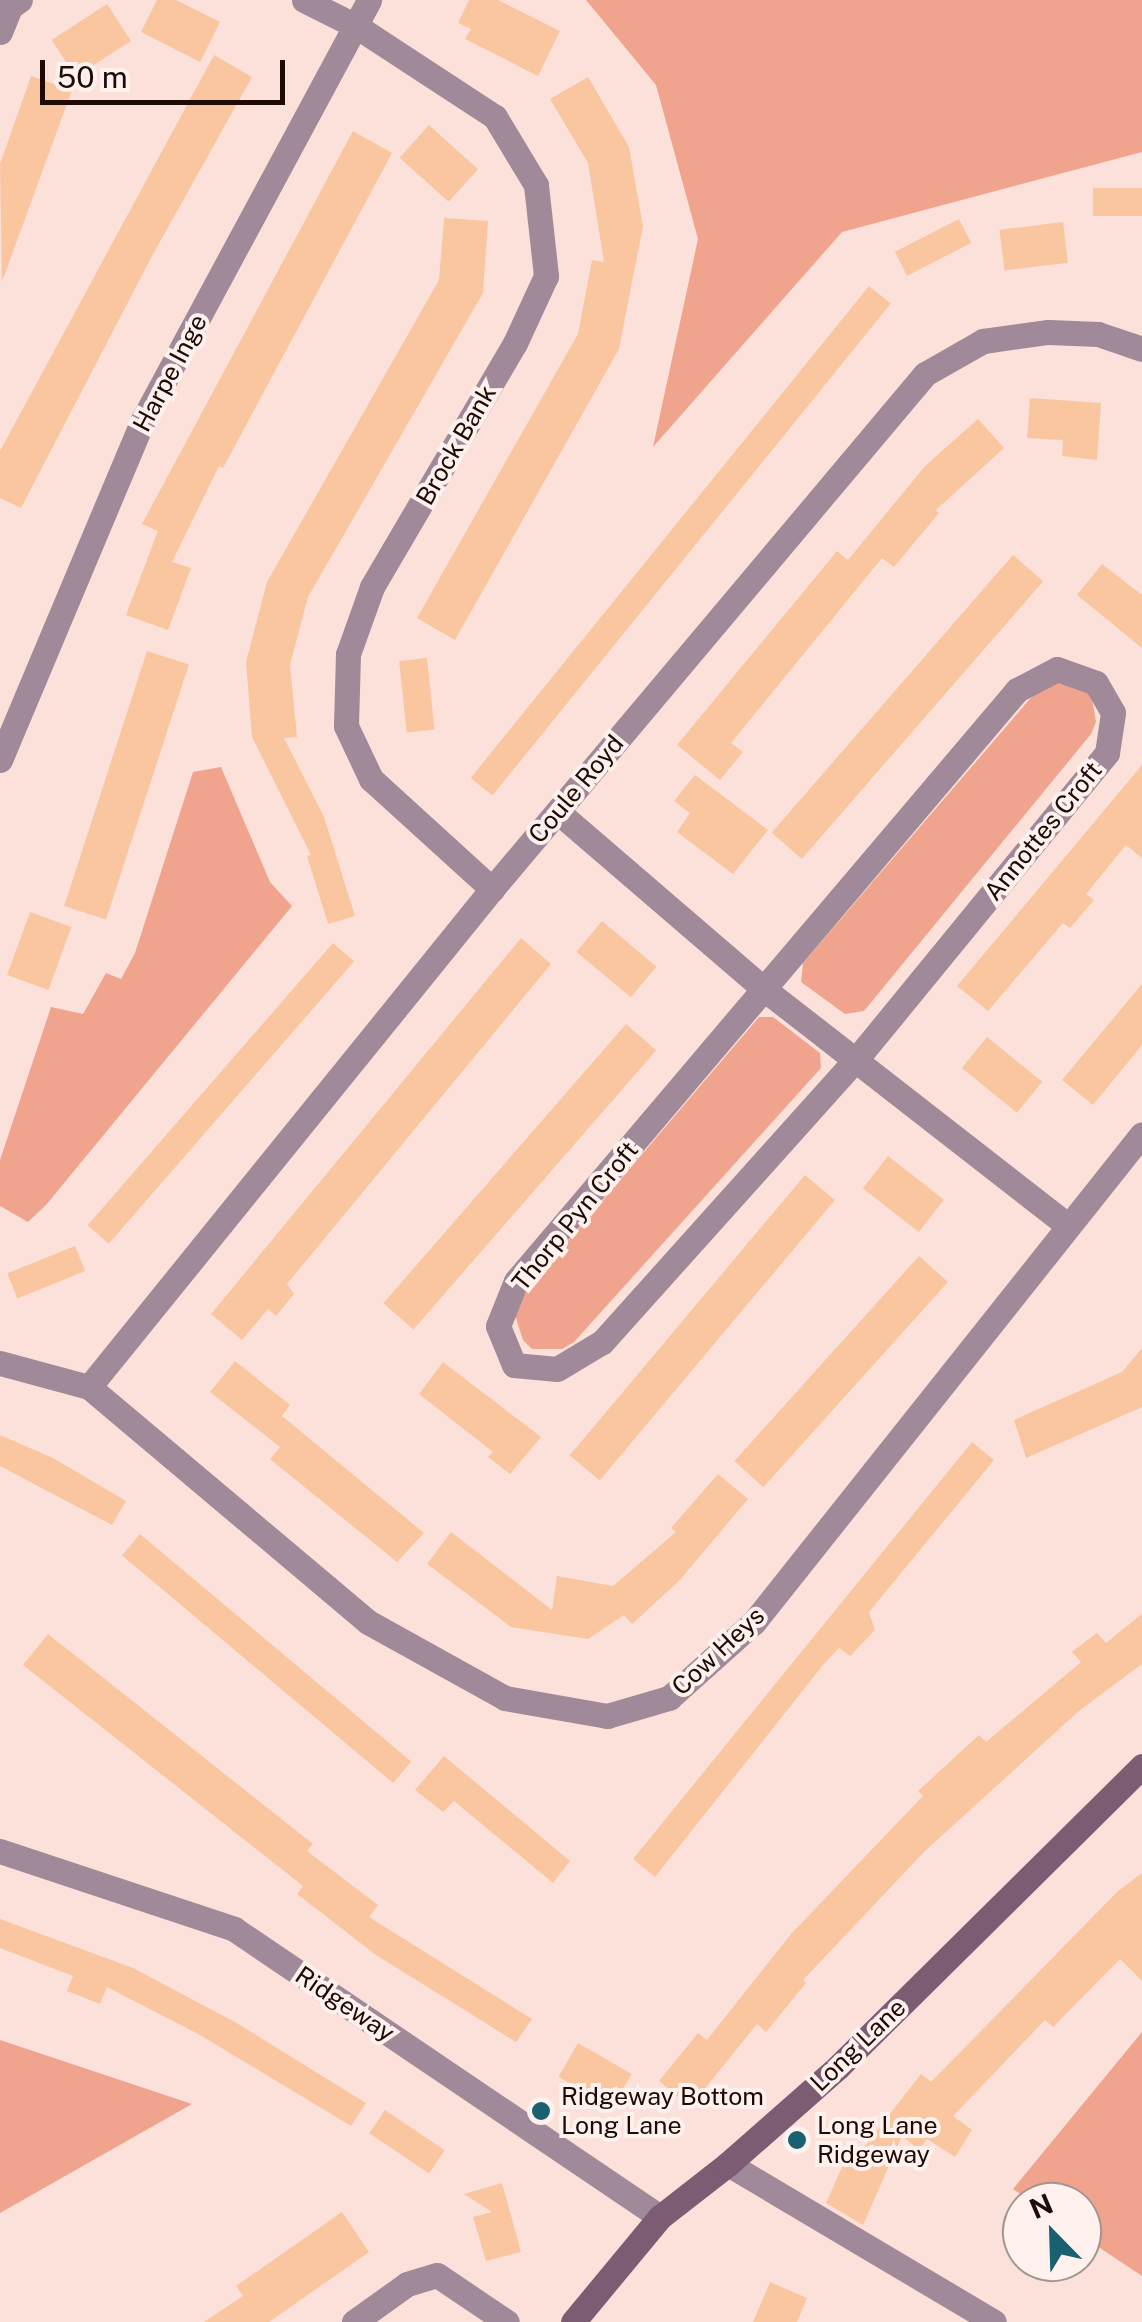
<!DOCTYPE html>
<style>
body{margin:0}
#map{position:relative;width:1142px;height:2322px;overflow:hidden;background:#fbe1d9;font-family:"Public Sans",sans-serif}
div>[style]{position:absolute}
.green>*{inset:0;background:#f0a48d}
.building>*{inset:0;background:#fac6a0;transform-origin:0 0}
.street>*{height:25px;margin:-12.5px;padding:0 12.5px;transform-origin:12.5px;border-radius:12.5px;background:#a08998}
.secondary>*{height:25px;margin:-12.5px;padding:0 12.5px;transform-origin:12.5px;border-radius:12.5px;background:#7c5c73}
.dots>*{width:28px;height:28px;translate:-50% -50%;box-sizing:border-box;border:5px solid #fff1ed;border-radius:50%}
span{translate:-50% -50%;white-space:nowrap;text-align:center;line-height:1.15;-webkit-text-stroke:8px #fff1ed;paint-order:stroke}
.street-label{font-size:25px;color:#1f0a05}
.poi-label{font-size:25px;color:#1f0a05}
.left{translate:0 -50%;text-align:left}
.north{position:absolute;left:1002px;top:2182px;width:100px;height:100px;box-sizing:border-box;background:#fff1ed;border:2px solid #a59590;border-radius:50%;rotate:337deg;font-size:28px;font-weight:700;line-height:40px;text-align:center;color:#1f0a05}
.north::after{content:'';display:block;margin:auto;width:35px;height:45px;background:#196071;clip-path:polygon(50% 0,100% 100%,50% 72%,0 100%)}
.scale{position:absolute;left:40px;top:60px;width:245px;height:45px;box-sizing:border-box;border:5px solid #1f0a05;border-top:0;padding-left:12px;font-size:30px;line-height:35px;white-space:nowrap;color:#1f0a05;-webkit-text-stroke:8px #fff1ed;paint-order:stroke}
</style>
<div id="map">
<div class="green">
<div style="clip-path:polygon(586px 0,1142px 0,1142px 152px,842px 232px,653px 447px,698px 239px,656px 85px)"></div>
<div style="clip-path:polygon(1055px 681px,1091px 693px,1096px 722px,1091px 734px,864px 1011px,845px 1014px,801px 982px,803px 963px,1035px 693px)"></div>
<div style="clip-path:polygon(221px 767px,270px 882px,292px 906px,46px 1205px,28px 1222px,0 1206px,0 1160px,51px 1007px,83px 1014px,106px 973px,121px 979px,135px 953px,193px 772px)"></div>
<div style="clip-path:polygon(759px 1017px,773px 1017px,820px 1053px,821px 1068px,574px 1342px,562px 1349px,532px 1349px,523px 1340px,515px 1315px,523px 1294px)"></div>
<div style="clip-path:polygon(1142px 2032px,1142px 2276px,1082px 2236px,1082px 2202px,1032px 2202px,1013px 2189px)"></div>
<div style="clip-path:polygon(0 2040px,192px 2104px,0 2213px)"></div>
</div>
<div class="building">
<div style="clip-path:polygon(157px 0,176px 0,220px 22px,200px 62px,141px 32px)"></div>
<div style="clip-path:polygon(469px 0,498px 0,560px 31px,538px 76px,465px 39px,471px 29px,458px 23px)"></div>
<div style="left:107px;top:4px;width:44px;height:66px;rotate:57deg"></div>
<div style="clip-path:polygon(214px 55px,252px 77px,152px 256px,21px 508px,0 498px,0 451px)"></div>
<div style="clip-path:polygon(31px 76px,72px 90px,2px 282px,0 164px)"></div>
<div style="clip-path:polygon(588px 77px,629px 147px,643px 226px,619px 349px,455px 640px,417px 618px,578px 334px,592px 260px,604px 262px,588px 163px,550px 99px)"></div>
<div style="left:429px;top:125px;width:66px;height:44px;rotate:42deg"></div>
<div style="clip-path:polygon(353px 131px,392px 153px,223px 468px,219px 466px,172px 562px,191px 568px,168px 630px,126px 615px,158px 531px,142px 524px)"></div>
<div style="left:1142px;top:188px;width:28px;height:49px;rotate:90deg"></div>
<div style="clip-path:polygon(444px 218px,488px 221px,483px 293px,308px 597px,290px 665px,297px 737px,284px 738px,324px 817px,355px 916px,328px 924px,307px 856px,311px 855px,252px 737px,246px 662px,267px 582px,439px 280px)"></div>
<div style="left:959px;top:219px;width:27px;height:72px;rotate:63deg"></div>
<div style="left:1063px;top:222px;width:41px;height:64px;rotate:83deg"></div>
<div style="left:869px;top:286px;width:28px;height:633px;rotate:39deg"></div>
<div style="clip-path:polygon(1030px 398px,1101px 403px,1097px 460px,1062px 456px,1063px 440px,1027px 438px)"></div>
<div style="clip-path:polygon(978px 419px,1004px 448px,936px 510px,939px 513px,894px 567px,882px 558px,731px 743px,743px 752px,720px 780px,677px 745px,837px 551px,848px 560px,925px 466px)"></div>
<div style="left:1013px;top:555px;width:40px;height:368px;rotate:41deg"></div>
<div style="clip-path:polygon(1102px 564px,1142px 595px,1142px 648px,1077px 595px)"></div>
<div style="left:147px;top:651px;width:44px;height:268px;rotate:18deg"></div>
<div style="left:427px;top:658px;width:72px;height:28px;rotate:84deg"></div>
<div style="clip-path:polygon(1142px 765px,1142px 858px,1126px 845px,1086px 894px,1094px 900px,1070px 928px,1063px 923px,988px 1011px,957px 986px)"></div>
<div style="clip-path:polygon(695px 775px,768px 830px,733px 874px,677px 832px,690px 813px,674px 801px)"></div>
<div style="left:30px;top:912px;width:44px;height:67px;rotate:20deg"></div>
<div style="left:602px;top:921px;width:71px;height:40px;rotate:40deg"></div>
<div style="clip-path:polygon(521px 938px,551px 964px,287px 1284px,294px 1294px,276px 1316px,268px 1309px,242px 1340px,211px 1314px)"></div>
<div style="left:333px;top:943px;width:28px;height:374px;rotate:41deg"></div>
<div style="clip-path:polygon(1142px 984px,1142px 1045px,1093px 1105px,1062px 1080px)"></div>
<div style="left:626px;top:1024px;width:40px;height:370px;rotate:41deg"></div>
<div style="left:987px;top:1037px;width:71px;height:40px;rotate:39deg"></div>
<div style="left:888px;top:1156px;width:71px;height:41px;rotate:38deg"></div>
<div style="left:805px;top:1175px;width:39px;height:366px;rotate:40deg"></div>
<div style="left:75px;top:1246px;width:27px;height:73px;rotate:68deg"></div>
<div style="left:919px;top:1256px;width:39px;height:276px;rotate:42deg"></div>
<div style="clip-path:polygon(1142px 1348px,1142px 1407px,1026px 1458px,1014px 1420px,1122px 1372px)"></div>
<div style="clip-path:polygon(235px 1361px,290px 1405px,282px 1416px,424px 1533px,397px 1562px,270px 1459px,280px 1447px,210px 1392px)"></div>
<div style="clip-path:polygon(443px 1362px,541px 1437px,510px 1474px,488px 1457px,493px 1452px,419px 1394px)"></div>
<div style="clip-path:polygon(0 1435px,53px 1458px,126px 1501px,112px 1525px,0 1466px)"></div>
<div style="clip-path:polygon(972px 1442px,994px 1460px,869px 1612px,875px 1630px,850px 1656px,839px 1648px,823px 1665px,655px 1877px,633px 1859px)"></div>
<div style="clip-path:polygon(718px 1474px,748px 1499px,679px 1581px,632px 1624px,624px 1615px,588px 1639px,511px 1627px,427px 1564px,451px 1532px,552px 1610px,557px 1576px,613px 1586px,676px 1532px,671px 1528px)"></div>
<div style="left:140px;top:1534px;width:354px;height:28px;rotate:40deg"></div>
<div style="clip-path:polygon(1142px 1614px,1142px 1664px,1080px 1710px,925px 1851px,803px 1980px,806px 1983px,766px 2032px,757px 2024px,690px 2107px,659px 2081px,698px 2033px,707px 2040px,791px 1934px,923px 1796px,918px 1791px,979px 1735px,986px 1742px,1081px 1662px,1072px 1652px,1097px 1633px,1106px 1643px)"></div>
<div style="clip-path:polygon(48px 1634px,313px 1844px,307px 1851px,378px 1905px,369px 1917px,532px 2019px,516px 2042px,376px 1955px,297px 1894px,303px 1886px,23px 1665px)"></div>
<div style="clip-path:polygon(444px 1756px,570px 1861px,553px 1883px,454px 1801px,443px 1812px,415px 1790px)"></div>
<div style="clip-path:polygon(1142px 1873px,1142px 1981px,1120px 1959px,1053px 2027px,1045px 2020px,953px 2116px,972px 2130px,955px 2157px,927px 2139px,919px 2150px,902px 2136px,863px 2225px,826px 2203px,851px 2147px,861px 2151px,921px 2074px,931px 2082px,1118px 1891px)"></div>
<div style="clip-path:polygon(0 1919px,133px 1968px,235px 2022px,366px 2103px,351px 2126px,200px 2035px,107px 1987px,100px 2004px,67px 1991px,73px 1976px,0 1948px)"></div>
<div style="left:578px;top:2043px;width:62px;height:39px;rotate:30deg"></div>
<div style="left:385px;top:2110px;width:72px;height:28px;rotate:34deg"></div>
<div style="clip-path:polygon(502px 2183px,521px 2252px,486px 2261px,473px 2217px,492px 2212px,464px 2194px)"></div>
<div style="clip-path:polygon(342px 2212px,369px 2252px,269px 2322px,204px 2322px,243px 2296px,236px 2286px)"></div>
<div style="clip-path:polygon(770px 2282px,807px 2298px,797px 2322px,753px 2322px)"></div>
</div>
<div class="street">
<div style="left:304px;top:0;width:58px;rotate:26.6deg"></div>
<div style="left:356px;top:26px;width:166px;rotate:33.2deg"></div>
<div style="left:495px;top:117px;width:79px;rotate:58.9deg"></div>
<div style="left:536px;top:185px;width:92px;rotate:83.7deg"></div>
<div style="left:546px;top:276px;width:74px;rotate:114.8deg"></div>
<div style="left:515px;top:343px;width:283px;rotate:120.4deg"></div>
<div style="left:372px;top:587px;width:71px;rotate:109.7deg"></div>
<div style="left:348px;top:654px;width:72px;rotate:91.6deg"></div>
<div style="left:346px;top:726px;width:59px;rotate:64.7deg"></div>
<div style="left:371px;top:779px;width:164px;rotate:42.3deg"></div>
<div style="left:0;top:32px;width:27px;rotate:-68deg"></div>
<div style="left:10px;top:7px;width:12px;rotate:-35deg"></div>
<div style="left:1057px;top:669px;width:41px;rotate:19.7deg"></div>
<div style="left:1096px;top:683px;width:34px;rotate:60deg"></div>
<div style="left:1113px;top:713px;width:40px;rotate:98.5deg"></div>
<div style="left:1107px;top:753px;width:394px;rotate:129.3deg"></div>
<div style="left:857px;top:1058px;width:382px;rotate:131.9deg"></div>
<div style="left:602px;top:1342px;width:52px;rotate:149deg"></div>
<div style="left:557px;top:1369px;width:43px;rotate:-174.7deg"></div>
<div style="left:514px;top:1365px;width:42px;rotate:-112.3deg"></div>
<div style="left:498px;top:1326px;width:48px;rotate:-68.2deg"></div>
<div style="left:516px;top:1281px;width:775px;rotate:-49.71deg"></div>
<div style="left:1017px;top:690px;width:45px;rotate:-27.7deg"></div>
<div style="left:0;top:760px;width:369px;rotate:-67.2deg"></div>
<div style="left:143px;top:420px;width:477px;rotate:-61.7deg"></div>
<div style="left:558px;top:812px;width:272px;rotate:40.7deg"></div>
<div style="left:764px;top:989px;width:384px;rotate:37.9deg"></div>
<div style="left:0;top:1363px;width:92px;rotate:15.1deg"></div>
<div style="left:89px;top:1387px;width:365px;rotate:40.1deg"></div>
<div style="left:368px;top:1622px;width:157px;rotate:29deg"></div>
<div style="left:505px;top:1698px;width:104px;rotate:10deg"></div>
<div style="left:607px;top:1716px;width:65px;rotate:-16.2deg"></div>
<div style="left:669px;top:1698px;width:114px;rotate:-41.8deg"></div>
<div style="left:754px;top:1622px;width:623px;rotate:-51.51deg"></div>
<div style="left:89px;top:1387px;width:641px;rotate:-51.02deg"></div>
<div style="left:492px;top:889px;width:673px;rotate:-49.94deg"></div>
<div style="left:925px;top:374px;width:67px;rotate:-29.6deg"></div>
<div style="left:983px;top:341px;width:66px;rotate:-7.9deg"></div>
<div style="left:1048px;top:332px;width:50px;rotate:2.3deg"></div>
<div style="left:1098px;top:334px;width:46px;rotate:18.8deg"></div>
<div style="left:0;top:1851px;width:247px;rotate:18.4deg"></div>
<div style="left:234px;top:1929px;width:514px;rotate:34.06deg"></div>
<div style="left:728px;top:2164px;width:309px;rotate:30.7deg"></div>
<div style="left:354px;top:2322px;width:65px;rotate:-35.6deg"></div>
<div style="left:407px;top:2284px;width:31px;rotate:-17deg"></div>
<div style="left:437px;top:2275px;width:84px;rotate:33.9deg"></div>
</div>
<div class="secondary">
<div style="left:573px;top:2322px;width:136px;rotate:-50.4deg"></div>
<div style="left:660px;top:2217px;width:86px;rotate:-37.9deg"></div>
<div style="left:728px;top:2164px;width:147px;rotate:-41.4deg"></div>
<div style="left:838px;top:2067px;width:428px;rotate:-44.7deg"></div>
</div>
<div class="dots">
<div style="left:541px;top:2111px;background:#196071"></div>
<div style="left:797px;top:2140px;background:#196071"></div>
</div>
<div class="street-label">
<span style="left:170px;top:373px;rotate:-62deg">Harpe Inge</span>
<span style="left:456px;top:445px;rotate:-60deg">Brock Bank</span>
<span style="left:576px;top:789px;rotate:-50deg">Coule Royd</span>
<span style="left:1043px;top:831px;rotate:-51deg">Annottes Croft</span>
<span style="left:575px;top:1216px;rotate:-51deg">Thorp Pyn Croft</span>
<span style="left:718px;top:1651px;rotate:-43deg">Cow Heys</span>
<span style="left:345px;top:2004px;rotate:34deg">Ridgeway</span>
<span style="left:858px;top:2045px;rotate:-44deg">Long Lane</span>
</div>
<div class="poi-label">
<span class="left" style="left:561px;top:2111px">Ridgeway Bottom<br>Long Lane</span>
<span class="left" style="left:817px;top:2140px">Long Lane<br>Ridgeway</span>
</div>
<div class="north">N</div>
<div class="scale">50 m</div>
</div>
